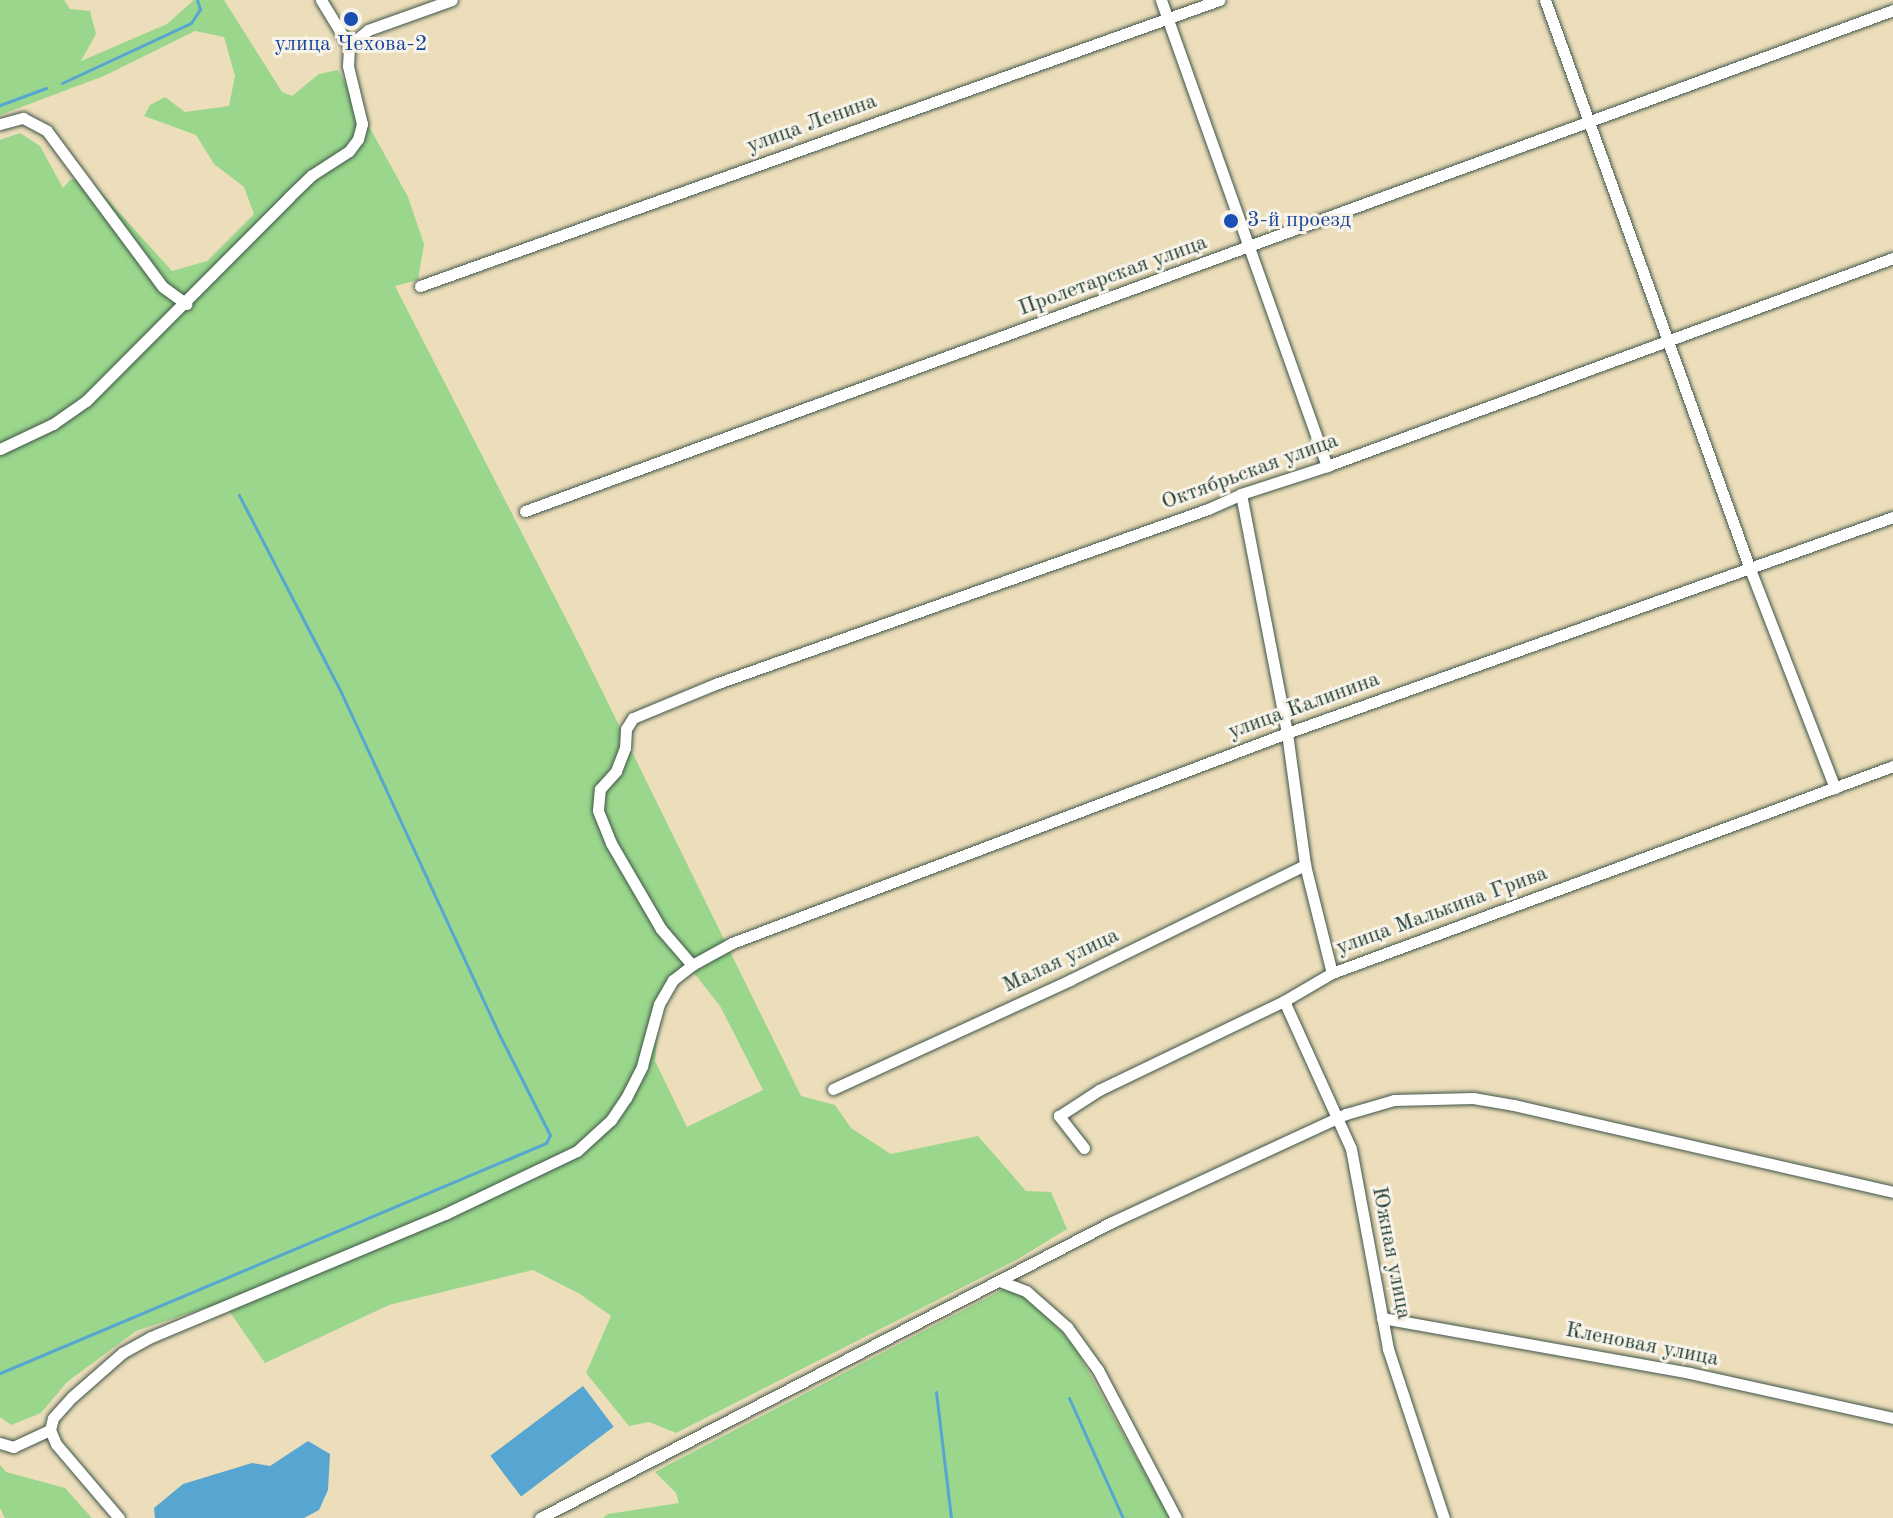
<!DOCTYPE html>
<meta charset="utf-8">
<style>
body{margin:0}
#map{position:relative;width:1893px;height:1518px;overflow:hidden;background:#eddebb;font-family:"Old Standard TT",serif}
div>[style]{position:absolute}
.green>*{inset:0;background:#9ad78c}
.water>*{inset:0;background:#57a6d1;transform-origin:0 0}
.stream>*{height:3px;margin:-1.5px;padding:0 1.5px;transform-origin:1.5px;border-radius:1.5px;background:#57a6d1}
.roads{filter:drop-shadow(0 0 2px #3e5548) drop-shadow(0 0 2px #3e5548)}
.minor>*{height:11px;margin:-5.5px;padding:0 5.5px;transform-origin:5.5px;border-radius:5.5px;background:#fff}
.dots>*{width:22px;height:22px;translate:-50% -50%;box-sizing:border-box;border:4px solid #f7f3e8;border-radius:50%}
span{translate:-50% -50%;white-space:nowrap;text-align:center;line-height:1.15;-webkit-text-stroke:6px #f7f3e8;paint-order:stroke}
.transit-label{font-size:22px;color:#164399}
.left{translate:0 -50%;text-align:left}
.street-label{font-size:22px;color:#1f3d34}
</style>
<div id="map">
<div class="green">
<div style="clip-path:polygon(evenodd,0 0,64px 0,70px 9px,90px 11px,96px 34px,81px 61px,167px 24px,194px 0,224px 0,282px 92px,292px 96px,319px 74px,338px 70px,408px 197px,424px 244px,418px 280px,395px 286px,581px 648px,801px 1096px,835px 1105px,851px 1128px,891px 1154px,978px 1136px,1026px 1191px,1051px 1192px,1067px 1229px,1018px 1259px,676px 1433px,649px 1422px,629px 1426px,586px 1373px,611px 1316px,580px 1294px,533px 1270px,389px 1305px,265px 1363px,223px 1302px,136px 1331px,67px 1382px,41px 1413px,11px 1425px,0 1417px,0 140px,20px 133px,40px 146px,63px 188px,70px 180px,87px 177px,172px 271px,207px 261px,254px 214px,244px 187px,214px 164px,196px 135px,144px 116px,150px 105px,165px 97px,185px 112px,229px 106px,235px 76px,224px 37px,195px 31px,104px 76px,0 115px,0 0,694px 973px,720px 1006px,763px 1090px,687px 1127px,655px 1061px,660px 1009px,676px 985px,694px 973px)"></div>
<div style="clip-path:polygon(1006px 1288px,1036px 1303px,1074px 1346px,1170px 1518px,603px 1518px,608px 1514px,679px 1503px,676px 1493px,655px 1472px)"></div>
<div style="clip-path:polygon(0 1465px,6px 1472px,65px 1488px,92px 1518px,5px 1518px,0 1508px)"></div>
</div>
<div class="water">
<div style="left:583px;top:1386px;width:51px;height:116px;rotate:53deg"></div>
<div style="clip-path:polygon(308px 1441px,330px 1454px,328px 1490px,319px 1510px,304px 1518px,155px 1518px,154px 1508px,183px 1484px,252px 1463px,270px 1466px)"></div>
</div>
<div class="stream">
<div style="left:62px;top:83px;width:142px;rotate:-24.9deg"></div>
<div style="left:191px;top:23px;width:17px;rotate:-57deg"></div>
<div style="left:200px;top:9px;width:9px;rotate:-108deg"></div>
<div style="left:0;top:105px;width:49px;rotate:-20.3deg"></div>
<div style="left:0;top:1373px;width:592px;rotate:-22.84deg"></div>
<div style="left:546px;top:1143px;width:9px;rotate:-63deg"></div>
<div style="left:550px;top:1135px;width:115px;rotate:-116.8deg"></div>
<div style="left:498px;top:1032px;width:374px;rotate:-114.8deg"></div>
<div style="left:341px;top:692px;width:222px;rotate:-117.4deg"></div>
<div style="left:936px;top:1392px;width:127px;rotate:83.2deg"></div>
<div style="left:1069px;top:1398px;width:132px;rotate:65.8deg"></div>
</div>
<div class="roads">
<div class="minor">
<div style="left:1161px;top:0;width:495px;rotate:70.4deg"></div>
<div style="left:1545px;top:0;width:605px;rotate:70.19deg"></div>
<div style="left:1750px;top:569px;width:235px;rotate:68.8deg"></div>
<div style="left:349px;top:46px;width:25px;rotate:-40deg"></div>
<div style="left:368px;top:30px;width:89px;rotate:-19.7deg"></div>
<div style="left:0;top:124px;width:24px;rotate:-15deg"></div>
<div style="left:23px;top:118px;width:27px;rotate:28deg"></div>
<div style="left:47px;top:131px;width:194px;rotate:53.4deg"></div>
<div style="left:163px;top:287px;width:29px;rotate:36deg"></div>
<div style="left:420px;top:286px;width:849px;rotate:-19.69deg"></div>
<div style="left:0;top:449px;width:59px;rotate:-25.3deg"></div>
<div style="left:53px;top:424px;width:40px;rotate:-34.9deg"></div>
<div style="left:86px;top:401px;width:288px;rotate:-45.1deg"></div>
<div style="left:289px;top:197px;width:32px;rotate:-44deg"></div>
<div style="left:312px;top:175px;width:44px;rotate:-33deg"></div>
<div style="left:349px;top:151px;width:15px;rotate:-53deg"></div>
<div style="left:358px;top:139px;width:16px;rotate:-75deg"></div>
<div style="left:362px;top:124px;width:60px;rotate:-103.6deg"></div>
<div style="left:348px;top:66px;width:20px;rotate:-87deg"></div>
<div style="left:349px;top:46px;width:54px;rotate:-121.3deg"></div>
<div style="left:1241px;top:494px;width:243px;rotate:79.1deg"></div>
<div style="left:1287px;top:733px;width:133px;rotate:82.2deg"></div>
<div style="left:1305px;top:865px;width:111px;rotate:76deg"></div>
<div style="left:525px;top:511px;width:1457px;rotate:-20.11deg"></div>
<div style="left:692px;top:965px;width:48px;rotate:-130.7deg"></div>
<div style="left:661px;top:929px;width:99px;rotate:-120.2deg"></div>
<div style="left:611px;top:843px;width:35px;rotate:-112deg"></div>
<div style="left:598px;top:810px;width:21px;rotate:-85deg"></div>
<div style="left:600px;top:789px;width:24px;rotate:-48deg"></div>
<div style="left:616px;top:771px;width:25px;rotate:-69deg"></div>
<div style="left:625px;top:748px;width:19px;rotate:-87deg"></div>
<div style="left:626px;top:729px;width:13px;rotate:-58deg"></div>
<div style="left:633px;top:718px;width:92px;rotate:-22.4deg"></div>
<div style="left:718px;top:683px;width:520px;rotate:-19.55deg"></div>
<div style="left:1208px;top:509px;width:36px;rotate:-24deg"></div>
<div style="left:1241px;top:494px;width:90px;rotate:-18deg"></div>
<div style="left:1327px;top:466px;width:603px;rotate:-20.18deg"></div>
<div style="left:1284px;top:1001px;width:162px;rotate:65.6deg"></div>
<div style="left:1351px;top:1149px;width:203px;rotate:79.5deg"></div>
<div style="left:1388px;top:1349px;width:178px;rotate:71.7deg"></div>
<div style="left:833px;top:1089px;width:261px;rotate:-24.7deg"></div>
<div style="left:1070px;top:980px;width:262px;rotate:-26.1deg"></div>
<div style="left:1084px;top:1148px;width:41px;rotate:-128deg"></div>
<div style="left:1059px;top:1116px;width:48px;rotate:-33deg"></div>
<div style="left:1099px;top:1090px;width:205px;rotate:-25.7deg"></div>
<div style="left:1284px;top:1001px;width:56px;rotate:-30.3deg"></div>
<div style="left:1332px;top:973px;width:598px;rotate:-20.25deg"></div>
<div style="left:1000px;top:1281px;width:28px;rotate:21deg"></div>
<div style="left:1026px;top:1291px;width:55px;rotate:41.3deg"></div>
<div style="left:1067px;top:1327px;width:53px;rotate:54.2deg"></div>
<div style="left:1098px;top:1370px;width:167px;rotate:62.2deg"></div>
<div style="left:1382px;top:1318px;width:313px;rotate:10.1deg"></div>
<div style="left:1690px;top:1373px;width:208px;rotate:12.5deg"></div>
<div style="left:0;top:1443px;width:14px;rotate:17deg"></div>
<div style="left:13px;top:1447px;width:41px;rotate:-24.7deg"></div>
<div style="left:119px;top:1518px;width:97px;rotate:-130.4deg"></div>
<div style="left:56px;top:1444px;width:15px;rotate:-113deg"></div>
<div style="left:50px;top:1430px;width:12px;rotate:-76deg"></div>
<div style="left:53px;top:1418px;width:28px;rotate:-48deg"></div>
<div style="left:72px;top:1397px;width:67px;rotate:-41.3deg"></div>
<div style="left:122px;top:1353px;width:33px;rotate:-29deg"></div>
<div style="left:151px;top:1337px;width:319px;rotate:-22.7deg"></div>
<div style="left:445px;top:1214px;width:146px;rotate:-25.5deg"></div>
<div style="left:577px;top:1151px;width:46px;rotate:-42.4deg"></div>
<div style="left:611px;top:1120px;width:27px;rotate:-56deg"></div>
<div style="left:626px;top:1098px;width:36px;rotate:-63deg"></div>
<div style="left:642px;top:1066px;width:64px;rotate:-74.7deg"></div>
<div style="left:659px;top:1004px;width:28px;rotate:-60deg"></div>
<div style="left:673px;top:980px;width:24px;rotate:-38deg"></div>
<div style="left:692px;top:965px;width:46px;rotate:-28.8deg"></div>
<div style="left:732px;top:943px;width:593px;rotate:-20.73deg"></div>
<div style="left:1287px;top:733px;width:643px;rotate:-19.62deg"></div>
<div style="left:540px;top:1518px;width:644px;rotate:-27.36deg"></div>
<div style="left:1112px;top:1222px;width:258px;rotate:-24.8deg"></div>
<div style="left:1346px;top:1114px;width:50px;rotate:-16.3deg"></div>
<div style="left:1394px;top:1100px;width:79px;rotate:-1.5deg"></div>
<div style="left:1473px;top:1098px;width:42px;rotate:9.7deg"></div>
<div style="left:1514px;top:1105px;width:389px;rotate:12.9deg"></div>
</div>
</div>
<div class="dots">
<div style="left:351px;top:19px;background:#1a4fb4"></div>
<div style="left:1231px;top:221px;background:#1a4fb4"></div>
</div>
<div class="transit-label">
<span style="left:351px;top:45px">улица Чехова-2</span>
<span class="left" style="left:1247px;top:221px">3-й проезд</span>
</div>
<div class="street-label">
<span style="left:812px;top:124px;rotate:-20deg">улица Ленина</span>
<span style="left:1113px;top:276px;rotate:-20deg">Пролетарская улица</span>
<span style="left:1250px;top:472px;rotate:-20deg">Октябрьская улица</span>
<span style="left:1304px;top:706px;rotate:-20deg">улица Калинина</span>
<span style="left:1442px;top:911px;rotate:-20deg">улица Малькина Грива</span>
<span style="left:1061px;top:961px;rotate:-25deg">Малая улица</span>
<span style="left:1391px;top:1253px;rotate:79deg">Южная улица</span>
<span style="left:1642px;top:1345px;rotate:11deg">Кленовая улица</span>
</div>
</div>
